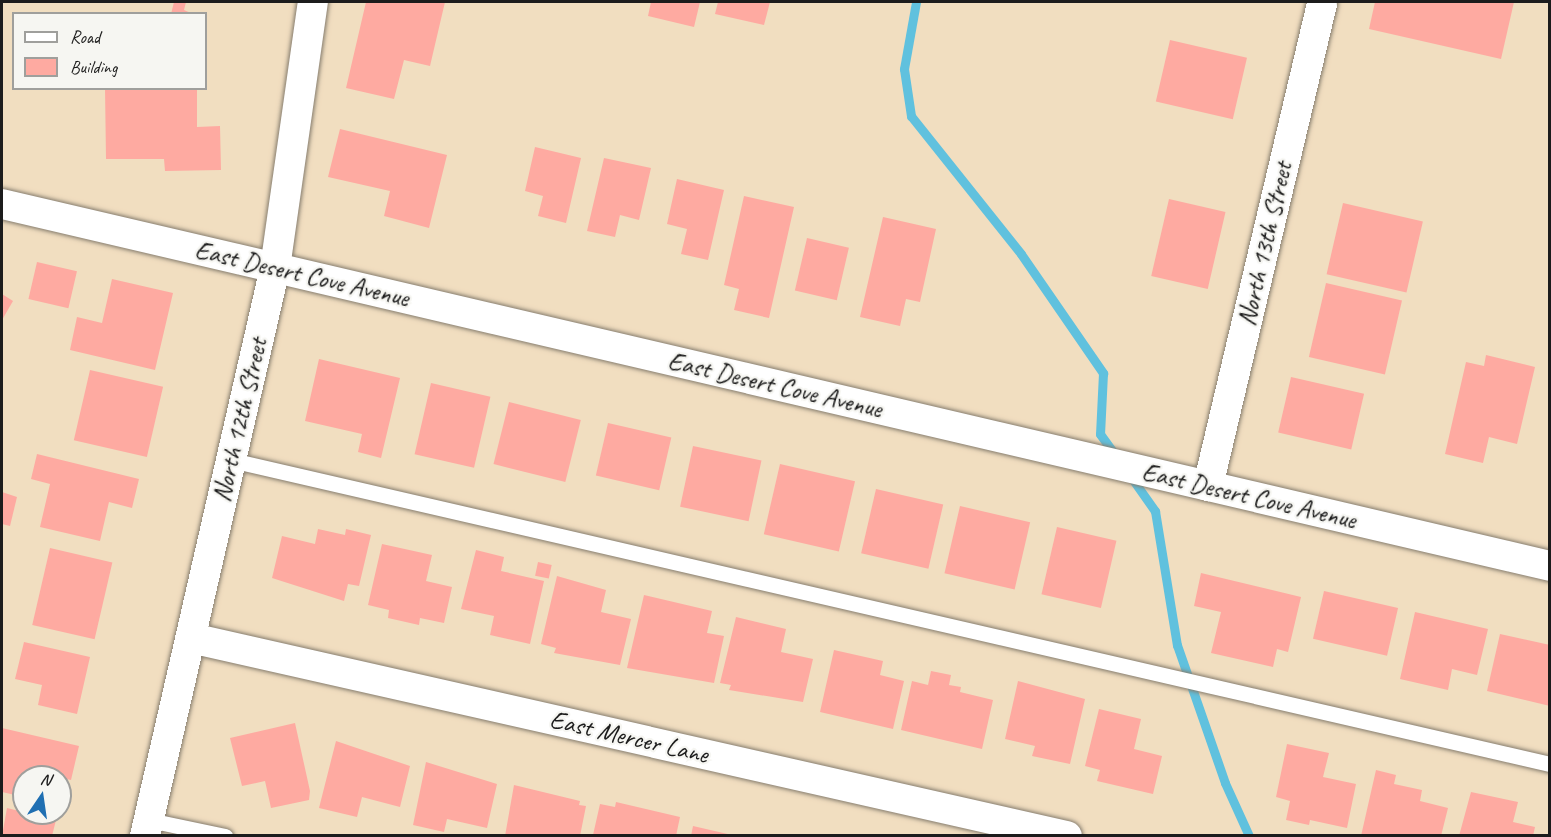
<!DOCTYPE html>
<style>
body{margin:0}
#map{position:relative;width:1551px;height:837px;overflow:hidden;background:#f1dec0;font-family:Caveat,sans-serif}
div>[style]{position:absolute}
.stream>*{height:9px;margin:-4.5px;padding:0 4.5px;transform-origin:4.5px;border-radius:4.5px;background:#60c1de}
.building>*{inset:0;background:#feaaa1;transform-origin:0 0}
.roads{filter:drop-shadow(0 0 2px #867d6e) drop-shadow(0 0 2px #867d6e)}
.service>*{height:15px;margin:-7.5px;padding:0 7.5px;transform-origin:7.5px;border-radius:7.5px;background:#fff}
.minor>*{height:30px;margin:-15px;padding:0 15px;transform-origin:15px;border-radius:15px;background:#fff}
span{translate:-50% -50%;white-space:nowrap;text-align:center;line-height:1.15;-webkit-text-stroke:4.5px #f6f6f2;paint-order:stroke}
.street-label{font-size:26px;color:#1c1c1c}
.frame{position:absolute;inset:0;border:3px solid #1c1c1c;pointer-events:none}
.legend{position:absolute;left:12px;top:12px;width:195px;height:78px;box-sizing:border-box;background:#f6f6f2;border:2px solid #9f9f9c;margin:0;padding:8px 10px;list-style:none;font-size:18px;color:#1c1c1c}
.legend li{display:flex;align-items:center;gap:12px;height:30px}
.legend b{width:30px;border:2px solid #9f9f9c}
.north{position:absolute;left:12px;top:765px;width:60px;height:60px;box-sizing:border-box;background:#f6f6f2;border:2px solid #9f9f9c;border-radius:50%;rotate:13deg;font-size:16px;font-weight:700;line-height:24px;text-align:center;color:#1c1c1c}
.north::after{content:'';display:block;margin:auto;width:21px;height:27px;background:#1f6fb2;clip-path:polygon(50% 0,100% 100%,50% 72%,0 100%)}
</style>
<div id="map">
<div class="stream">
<div style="left:916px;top:2px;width:68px;rotate:100.2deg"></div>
<div style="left:904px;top:69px;width:48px;rotate:81.5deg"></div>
<div style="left:911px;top:116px;width:176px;rotate:51.4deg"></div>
<div style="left:1021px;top:254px;width:145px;rotate:55.4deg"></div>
<div style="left:1103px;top:373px;width:61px;rotate:92.8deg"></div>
<div style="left:1100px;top:434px;width:27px;rotate:54deg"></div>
<div style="left:1131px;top:477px;width:42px;rotate:54.8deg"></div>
<div style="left:1155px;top:511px;width:136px;rotate:80.7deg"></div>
<div style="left:1177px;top:645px;width:146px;rotate:70.8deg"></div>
<div style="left:1225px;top:783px;width:58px;rotate:65.6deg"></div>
</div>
<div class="building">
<div style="clip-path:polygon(174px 2px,186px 2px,184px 10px,193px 14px,171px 14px)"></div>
<div style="clip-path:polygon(366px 2px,445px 2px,430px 66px,404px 60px,394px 99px,346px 88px)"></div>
<div style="clip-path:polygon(651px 2px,700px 2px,694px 27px,648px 16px)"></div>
<div style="clip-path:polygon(718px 2px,770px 2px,764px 25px,715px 14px)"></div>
<div style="clip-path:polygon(1375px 2px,1514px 2px,1501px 59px,1369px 29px)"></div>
<div style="left:1170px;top:40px;width:79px;height:63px;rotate:13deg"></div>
<div style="clip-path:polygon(105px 88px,197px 88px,197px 127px,220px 126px,221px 170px,165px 171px,164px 159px,106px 159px)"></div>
<div style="clip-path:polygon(340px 129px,447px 155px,429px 228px,384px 216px,390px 191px,328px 177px)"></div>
<div style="clip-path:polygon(535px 147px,581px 158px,566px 223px,538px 216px,543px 196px,525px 191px)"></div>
<div style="clip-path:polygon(604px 158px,651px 168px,639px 220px,620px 215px,615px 237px,587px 231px)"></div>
<div style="clip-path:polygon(677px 179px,724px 190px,708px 260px,681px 254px,687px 229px,667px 224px)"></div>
<div style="clip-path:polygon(744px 196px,794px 207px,769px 318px,734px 310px,739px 289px,724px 285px)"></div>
<div style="left:1169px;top:199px;width:58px;height:79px;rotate:13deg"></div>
<div style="left:1343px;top:203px;width:82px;height:73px;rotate:13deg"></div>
<div style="clip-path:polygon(883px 217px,936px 229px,920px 302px,906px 299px,900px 326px,860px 317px)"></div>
<div style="left:807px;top:238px;width:43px;height:54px;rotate:13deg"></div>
<div style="left:37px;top:262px;width:41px;height:38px;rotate:13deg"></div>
<div style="clip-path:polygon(112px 279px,173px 293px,155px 370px,70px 350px,77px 317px,102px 323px)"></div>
<div style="left:1326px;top:283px;width:78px;height:76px;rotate:13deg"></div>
<div style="clip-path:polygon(2px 294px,13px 301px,2px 320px)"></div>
<div style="clip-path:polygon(1486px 355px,1535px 367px,1517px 444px,1489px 437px,1483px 463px,1445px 454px,1466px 362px,1484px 366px)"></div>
<div style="clip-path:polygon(319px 359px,400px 378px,381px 458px,358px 452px,362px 434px,305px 421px)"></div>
<div style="left:90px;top:370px;width:75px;height:72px;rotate:13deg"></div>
<div style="left:1291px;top:377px;width:75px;height:57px;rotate:13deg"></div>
<div style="left:431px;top:383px;width:61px;height:73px;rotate:13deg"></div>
<div style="left:509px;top:402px;width:74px;height:64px;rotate:14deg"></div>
<div style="left:608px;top:423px;width:65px;height:54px;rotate:13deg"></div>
<div style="left:693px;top:446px;width:70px;height:62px;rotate:12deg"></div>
<div style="clip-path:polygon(37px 454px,139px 479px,132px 508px,109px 502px,100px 541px,40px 527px,50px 484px,31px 479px)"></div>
<div style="left:780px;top:464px;width:77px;height:72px;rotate:13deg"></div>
<div style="left:876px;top:489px;width:69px;height:66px;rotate:13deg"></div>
<div style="clip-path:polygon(2px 492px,17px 497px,10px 526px,2px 524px)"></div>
<div style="left:960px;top:506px;width:72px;height:69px;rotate:13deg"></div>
<div style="left:1057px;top:527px;width:61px;height:69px;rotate:13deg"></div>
<div style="clip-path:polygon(318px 529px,345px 535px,346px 529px,371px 535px,359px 586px,348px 584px,344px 601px,272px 578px,282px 536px,315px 544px)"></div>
<div style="clip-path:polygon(382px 544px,432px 555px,426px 581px,452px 587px,444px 623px,420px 618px,419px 625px,388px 618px,389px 610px,368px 605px)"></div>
<div style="left:50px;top:548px;width:64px;height:79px;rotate:13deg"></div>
<div style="clip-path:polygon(476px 550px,504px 557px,501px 571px,544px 581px,530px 644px,490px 635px,494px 616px,461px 609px)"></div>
<div style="left:538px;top:562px;width:14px;height:14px;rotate:12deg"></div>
<div style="clip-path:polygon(1201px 573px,1301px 597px,1288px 652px,1277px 649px,1273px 667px,1211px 653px,1221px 612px,1194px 606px)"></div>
<div style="clip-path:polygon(557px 576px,606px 590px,601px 612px,631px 619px,620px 665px,554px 653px,556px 648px,541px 644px)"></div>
<div style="left:1324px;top:591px;width:76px;height:49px;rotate:13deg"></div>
<div style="clip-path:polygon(644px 595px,712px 611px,707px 633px,724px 636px,714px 683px,627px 668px)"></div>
<div style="clip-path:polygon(1415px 612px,1488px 629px,1477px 675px,1452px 669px,1448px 690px,1400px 679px)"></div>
<div style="clip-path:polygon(736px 617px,786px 629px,781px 652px,813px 659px,803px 702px,729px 690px,731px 685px,720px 683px)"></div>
<div style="clip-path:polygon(1500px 634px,1550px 645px,1550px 706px,1487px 691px)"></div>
<div style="clip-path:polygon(24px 642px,90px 657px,77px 714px,38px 705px,42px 685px,15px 679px)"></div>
<div style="clip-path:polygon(834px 650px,883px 661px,880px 675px,904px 681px,893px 729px,820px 712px)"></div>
<div style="clip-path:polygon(931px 671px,951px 675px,949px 685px,961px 687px,960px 692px,993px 700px,982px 749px,901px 730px,912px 681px,928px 685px)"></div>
<div style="clip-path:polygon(1018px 681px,1085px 699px,1070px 764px,1032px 756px,1035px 746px,1005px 739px)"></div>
<div style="clip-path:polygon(1099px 709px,1141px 719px,1134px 749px,1162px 756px,1153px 794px,1097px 781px,1100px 770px,1085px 766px)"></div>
<div style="clip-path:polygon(295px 723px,310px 791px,309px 800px,271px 808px,265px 781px,242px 786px,230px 738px)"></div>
<div style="clip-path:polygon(2px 728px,79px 746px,71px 780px,39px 773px,38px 777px,24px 777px,24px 797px,2px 792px)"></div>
<div style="clip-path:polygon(336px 741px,410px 766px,400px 807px,362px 797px,357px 817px,319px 808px)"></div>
<div style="clip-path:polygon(1287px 744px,1329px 753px,1323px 777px,1356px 784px,1347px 828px,1310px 820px,1309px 825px,1286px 820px,1290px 801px,1276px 797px)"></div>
<div style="clip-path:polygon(426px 762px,497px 784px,487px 828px,447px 819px,444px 832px,413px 825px)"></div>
<div style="clip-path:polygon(1376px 770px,1396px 775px,1394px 784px,1422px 790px,1420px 801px,1448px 808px,1441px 836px,1361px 836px)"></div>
<div style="clip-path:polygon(514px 785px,580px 801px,579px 805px,586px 806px,580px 836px,505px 836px)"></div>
<div style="clip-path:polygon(1471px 792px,1518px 802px,1513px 822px,1535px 827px,1533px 836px,1459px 836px)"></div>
<div style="clip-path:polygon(616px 802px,680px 817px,676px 836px,593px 835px,600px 804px,615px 807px)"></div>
<div style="clip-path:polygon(7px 808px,56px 820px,52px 836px,2px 836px)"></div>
<div style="clip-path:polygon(693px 826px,732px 835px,732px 836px,691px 836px)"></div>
</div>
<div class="roads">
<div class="service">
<div style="left:231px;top:460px;width:1354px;rotate:12.98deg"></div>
<div style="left:149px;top:820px;width:78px;rotate:11.9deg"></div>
</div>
<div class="minor">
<div style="left:2px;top:204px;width:1590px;rotate:13.16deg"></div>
<div style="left:1208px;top:486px;width:497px;rotate:-76.7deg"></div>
<div style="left:191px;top:638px;width:898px;rotate:12.74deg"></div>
<div style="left:145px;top:836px;width:583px;rotate:-77.11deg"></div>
<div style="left:275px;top:268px;width:269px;rotate:-81.9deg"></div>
</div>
</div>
<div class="street-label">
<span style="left:1265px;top:244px;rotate:-77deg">North 13th Street</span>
<span style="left:302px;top:274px;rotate:13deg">East Desert Cove Avenue</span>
<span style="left:775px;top:385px;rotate:13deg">East Desert Cove Avenue</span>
<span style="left:240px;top:420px;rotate:-77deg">North 12th Street</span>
<span style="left:1249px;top:496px;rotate:13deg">East Desert Cove Avenue</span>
<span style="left:629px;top:737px;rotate:13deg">East Mercer Lane</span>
</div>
<div class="frame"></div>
<ul class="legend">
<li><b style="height:8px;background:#fff"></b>Road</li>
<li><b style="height:16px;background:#feaaa1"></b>Building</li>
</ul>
<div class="north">N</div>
</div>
